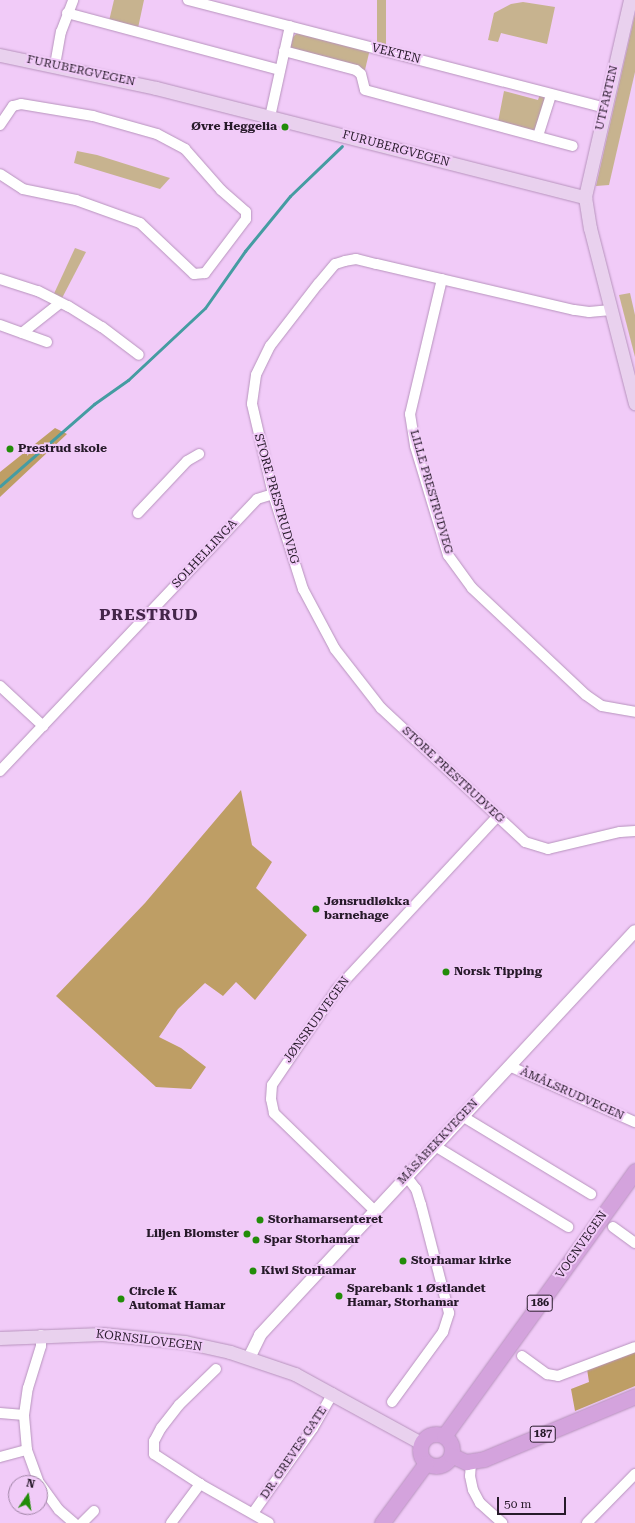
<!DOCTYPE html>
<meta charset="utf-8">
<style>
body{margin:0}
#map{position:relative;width:635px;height:1523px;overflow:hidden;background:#f1cbf8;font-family:"Roboto Serif",serif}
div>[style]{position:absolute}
.green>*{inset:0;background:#c7b38f;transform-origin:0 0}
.forest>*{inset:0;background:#be9e65}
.stream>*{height:3px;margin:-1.5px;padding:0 1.5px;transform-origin:1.5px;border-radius:1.5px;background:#459ca2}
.roads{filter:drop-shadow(0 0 1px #b793bd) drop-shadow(0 0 1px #b793bd)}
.minor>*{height:10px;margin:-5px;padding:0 5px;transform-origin:5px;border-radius:5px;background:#fff}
.tertiary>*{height:12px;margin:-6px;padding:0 6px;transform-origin:6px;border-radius:6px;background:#fff}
.secondary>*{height:13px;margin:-6.5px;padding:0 6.5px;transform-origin:6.5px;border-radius:6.5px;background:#e9d1ee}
.primary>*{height:15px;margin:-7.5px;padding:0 7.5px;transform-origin:7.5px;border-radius:7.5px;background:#d4a3dd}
.primary>.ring{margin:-7.5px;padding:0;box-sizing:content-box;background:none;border:15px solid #d4a3dd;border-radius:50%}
.dots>*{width:11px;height:11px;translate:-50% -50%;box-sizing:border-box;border:2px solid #f1cbf8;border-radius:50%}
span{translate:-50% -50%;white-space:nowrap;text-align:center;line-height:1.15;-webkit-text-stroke:4px #f1cbf8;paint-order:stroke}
.shield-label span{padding:1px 3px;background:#f1cbf8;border:1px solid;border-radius:3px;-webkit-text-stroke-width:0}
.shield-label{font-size:11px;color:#271a2a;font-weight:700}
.street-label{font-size:12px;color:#271a2a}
.poi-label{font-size:12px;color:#271a2a;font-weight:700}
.right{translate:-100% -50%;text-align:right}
.left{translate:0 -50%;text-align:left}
.district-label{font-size:16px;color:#44264a;font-weight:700;letter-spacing:1px}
.north{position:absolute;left:8px;top:1475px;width:40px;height:40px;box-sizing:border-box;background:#f1cbf8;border:1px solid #a084a6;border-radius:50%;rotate:13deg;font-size:11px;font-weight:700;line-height:16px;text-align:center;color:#271a2a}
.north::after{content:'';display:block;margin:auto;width:14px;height:18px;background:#228c09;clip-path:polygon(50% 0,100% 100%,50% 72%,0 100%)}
.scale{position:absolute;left:497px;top:1497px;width:69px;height:18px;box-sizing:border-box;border:2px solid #271a2a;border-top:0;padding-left:5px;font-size:12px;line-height:14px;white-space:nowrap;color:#271a2a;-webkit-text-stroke:3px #f1cbf8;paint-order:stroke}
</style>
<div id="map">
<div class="green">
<div style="clip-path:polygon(114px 0,144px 0,138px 28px,109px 21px)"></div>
<div style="left:377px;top:0;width:9px;height:44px"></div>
<div style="clip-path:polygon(523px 2px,555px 7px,547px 44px,501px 33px,498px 42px,488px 40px,494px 13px,511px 4px)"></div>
<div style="clip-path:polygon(635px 14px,635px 72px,609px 185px,596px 186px)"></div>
<div style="clip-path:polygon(297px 33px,370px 49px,364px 74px,290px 50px,293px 37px)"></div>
<div style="clip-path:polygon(504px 91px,538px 100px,540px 94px,544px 96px,545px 102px,535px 130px,530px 131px,498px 122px)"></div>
<div style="clip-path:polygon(77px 151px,97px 155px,170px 178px,160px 189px,74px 163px)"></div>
<div style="clip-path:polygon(75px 248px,86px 252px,60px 302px,52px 298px)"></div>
<div style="clip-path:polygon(630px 293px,635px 315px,635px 357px,619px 295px)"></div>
</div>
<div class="forest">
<div style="clip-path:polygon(55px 428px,67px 434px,0 497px,0 472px)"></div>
<div style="clip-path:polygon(241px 790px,252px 845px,272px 862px,256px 888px,307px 935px,255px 1000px,236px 982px,223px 996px,205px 983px,178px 1009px,159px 1037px,181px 1048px,206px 1067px,191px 1089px,156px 1087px,56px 996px,145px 903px)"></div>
<div style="clip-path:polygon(635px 1350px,635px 1386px,575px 1411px,571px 1389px,589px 1382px,587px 1369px)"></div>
</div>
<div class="stream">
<div style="left:0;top:486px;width:125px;rotate:-41.1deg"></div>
<div style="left:94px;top:404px;width:42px;rotate:-35.2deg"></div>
<div style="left:128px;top:380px;width:105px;rotate:-43.1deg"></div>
<div style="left:205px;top:308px;width:70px;rotate:-54.9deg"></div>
<div style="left:245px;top:251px;width:71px;rotate:-50.7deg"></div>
<div style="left:290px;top:196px;width:72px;rotate:-43.9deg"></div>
</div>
<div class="roads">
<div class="minor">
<div style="left:188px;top:0;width:431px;rotate:14.5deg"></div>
<div style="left:67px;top:13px;width:220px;rotate:15deg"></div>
<div style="left:284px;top:51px;width:74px;rotate:14.8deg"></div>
<div style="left:356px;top:70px;width:6px;rotate:39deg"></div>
<div style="left:361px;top:74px;width:16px;rotate:76deg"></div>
<div style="left:365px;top:90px;width:215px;rotate:15.1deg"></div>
<div style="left:55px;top:65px;width:34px;rotate:-80deg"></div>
<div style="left:61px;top:32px;width:34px;rotate:-69deg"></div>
<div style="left:270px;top:117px;width:93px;rotate:-77.6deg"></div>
<div style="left:0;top:125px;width:23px;rotate:-56deg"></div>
<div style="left:13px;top:106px;width:8px;rotate:-14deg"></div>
<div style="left:21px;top:104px;width:73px;rotate:9.5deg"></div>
<div style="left:93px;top:116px;width:66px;rotate:15.7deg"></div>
<div style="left:157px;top:134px;width:32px;rotate:28deg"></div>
<div style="left:185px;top:149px;width:55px;rotate:48.7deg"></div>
<div style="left:221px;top:190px;width:33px;rotate:41deg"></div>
<div style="left:246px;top:212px;width:7px;rotate:90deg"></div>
<div style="left:246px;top:219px;width:68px;rotate:127.2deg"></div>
<div style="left:205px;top:273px;width:11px;rotate:175deg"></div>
<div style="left:194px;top:274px;width:74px;rotate:-136.6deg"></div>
<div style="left:140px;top:223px;width:68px;rotate:-160.2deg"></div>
<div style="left:76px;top:200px;width:54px;rotate:-168.3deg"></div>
<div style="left:23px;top:189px;width:27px;rotate:-147deg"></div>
<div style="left:538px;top:136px;width:43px;rotate:-72.4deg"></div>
<div style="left:0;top:279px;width:40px;rotate:18deg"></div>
<div style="left:38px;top:291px;width:34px;rotate:27deg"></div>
<div style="left:68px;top:306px;width:40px;rotate:32deg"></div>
<div style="left:102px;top:327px;width:46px;rotate:37.1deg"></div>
<div style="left:442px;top:279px;width:139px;rotate:103.3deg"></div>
<div style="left:410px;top:414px;width:32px;rotate:81deg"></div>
<div style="left:415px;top:446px;width:114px;rotate:73.2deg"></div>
<div style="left:448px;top:555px;width:41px;rotate:54deg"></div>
<div style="left:472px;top:588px;width:156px;rotate:43.2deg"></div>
<div style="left:586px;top:695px;width:19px;rotate:35deg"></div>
<div style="left:602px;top:706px;width:34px;rotate:10deg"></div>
<div style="left:611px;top:310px;width:22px;rotate:175deg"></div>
<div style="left:589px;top:312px;width:15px;rotate:-172deg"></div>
<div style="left:574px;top:310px;width:203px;rotate:-166.9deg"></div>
<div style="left:376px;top:264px;width:21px;rotate:-166deg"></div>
<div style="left:356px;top:259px;width:11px;rotate:170deg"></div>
<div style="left:345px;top:261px;width:10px;rotate:163deg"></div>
<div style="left:335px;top:264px;width:26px;rotate:130deg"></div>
<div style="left:318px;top:284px;width:78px;rotate:127.7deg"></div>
<div style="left:270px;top:346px;width:32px;rotate:116deg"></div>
<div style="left:256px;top:375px;width:29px;rotate:98deg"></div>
<div style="left:252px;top:404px;width:92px;rotate:76.9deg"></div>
<div style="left:273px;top:494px;width:100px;rotate:72.5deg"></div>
<div style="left:303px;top:589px;width:68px;rotate:61.9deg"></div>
<div style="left:335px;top:649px;width:75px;rotate:52.1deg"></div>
<div style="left:381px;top:708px;width:197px;rotate:42.9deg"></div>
<div style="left:525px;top:842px;width:24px;rotate:17deg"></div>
<div style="left:548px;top:849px;width:74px;rotate:-13.3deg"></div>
<div style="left:620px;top:832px;width:15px;rotate:-4deg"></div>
<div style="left:0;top:325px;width:50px;rotate:19.9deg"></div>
<div style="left:22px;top:333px;width:48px;rotate:-38.3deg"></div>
<div style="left:138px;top:513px;width:71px;rotate:-46.7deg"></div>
<div style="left:187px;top:461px;width:14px;rotate:-30deg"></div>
<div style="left:0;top:686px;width:59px;rotate:42.9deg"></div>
<div style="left:0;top:771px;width:374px;rotate:-46.6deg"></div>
<div style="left:257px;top:499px;width:17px;rotate:-17deg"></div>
<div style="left:509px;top:1066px;width:138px;rotate:24deg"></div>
<div style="left:462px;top:1116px;width:151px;rotate:31.2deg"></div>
<div style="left:435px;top:1146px;width:156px;rotate:31.3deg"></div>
<div style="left:375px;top:1211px;width:141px;rotate:-135.9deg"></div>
<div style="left:274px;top:1113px;width:14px;rotate:-102deg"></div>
<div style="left:271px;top:1099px;width:14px;rotate:-86deg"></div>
<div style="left:272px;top:1085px;width:116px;rotate:-55.9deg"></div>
<div style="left:337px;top:989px;width:235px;rotate:-47.1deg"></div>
<div style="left:613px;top:1227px;width:27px;rotate:36deg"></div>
<div style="left:522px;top:1356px;width:31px;rotate:36deg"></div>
<div style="left:547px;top:1374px;width:11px;rotate:10deg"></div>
<div style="left:558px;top:1376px;width:82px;rotate:-20.6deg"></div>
<div style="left:216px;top:1369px;width:52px;rotate:135.8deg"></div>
<div style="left:179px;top:1405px;width:29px;rotate:128deg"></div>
<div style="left:161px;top:1428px;width:15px;rotate:118deg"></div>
<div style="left:154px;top:1441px;width:13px;rotate:90deg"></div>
<div style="left:154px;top:1454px;width:55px;rotate:33.1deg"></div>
<div style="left:200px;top:1484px;width:79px;rotate:29.5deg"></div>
<div style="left:392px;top:1402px;width:87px;rotate:-53.9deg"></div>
<div style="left:443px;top:1332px;width:20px;rotate:-72deg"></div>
<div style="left:449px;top:1313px;width:112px;rotate:-104.5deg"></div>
<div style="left:421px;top:1205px;width:17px;rotate:-107deg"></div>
<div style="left:416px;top:1189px;width:15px;rotate:-127deg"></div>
<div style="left:0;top:1413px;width:24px;rotate:5deg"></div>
<div style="left:0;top:1457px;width:28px;rotate:-15deg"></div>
<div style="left:471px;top:1463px;width:13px;rotate:94deg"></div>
<div style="left:470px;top:1476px;width:14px;rotate:78deg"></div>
<div style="left:473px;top:1490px;width:15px;rotate:62deg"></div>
<div style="left:480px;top:1503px;width:30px;rotate:42deg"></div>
<div style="left:39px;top:1483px;width:35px;rotate:-110deg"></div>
<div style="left:27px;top:1450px;width:35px;rotate:-95deg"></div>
<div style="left:24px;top:1415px;width:27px;rotate:-82deg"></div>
<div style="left:28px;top:1388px;width:44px;rotate:-72.8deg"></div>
<div style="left:41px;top:1346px;width:11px;rotate:-90deg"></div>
<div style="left:40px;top:1484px;width:32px;rotate:54deg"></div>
<div style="left:59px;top:1510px;width:20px;rotate:41deg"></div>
<div style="left:253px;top:1513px;width:104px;rotate:-54.8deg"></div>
<div style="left:313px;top:1428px;width:40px;rotate:-60.3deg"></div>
<div style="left:82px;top:1523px;width:17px;rotate:-45deg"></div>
<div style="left:171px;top:1523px;width:49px;rotate:-53.4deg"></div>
<div style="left:587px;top:1523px;width:69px;rotate:-45.6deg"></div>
</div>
<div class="tertiary">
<div style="left:249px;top:1358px;width:25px;rotate:-64deg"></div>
<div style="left:260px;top:1335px;width:551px;rotate:-47.13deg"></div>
</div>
<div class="secondary">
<div style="left:630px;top:0;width:202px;rotate:102.9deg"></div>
<div style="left:585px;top:197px;width:31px;rotate:81deg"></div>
<div style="left:590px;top:228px;width:181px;rotate:75.6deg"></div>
<div style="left:0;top:55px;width:159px;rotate:11.9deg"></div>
<div style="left:156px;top:88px;width:443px;rotate:14.3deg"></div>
<div style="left:0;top:1338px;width:102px;rotate:-2.2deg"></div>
<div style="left:102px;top:1334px;width:83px;rotate:5.5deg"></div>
<div style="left:185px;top:1342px;width:46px;rotate:12.5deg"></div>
<div style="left:230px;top:1352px;width:69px;rotate:18.7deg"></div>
<div style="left:295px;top:1374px;width:144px;rotate:28.7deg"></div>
</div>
<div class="primary">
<div class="ring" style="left:420px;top:1434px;width:17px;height:17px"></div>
<div style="left:444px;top:1436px;width:327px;rotate:-54.2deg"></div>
<div style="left:451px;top:1455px;width:17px;rotate:25deg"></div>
<div style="left:466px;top:1462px;width:18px;rotate:-9deg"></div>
<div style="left:484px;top:1459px;width:164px;rotate:-22.6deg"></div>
<div style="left:382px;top:1523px;width:74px;rotate:-53.7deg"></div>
</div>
</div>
<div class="dots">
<div style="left:285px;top:127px;background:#228c09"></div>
<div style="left:10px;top:449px;background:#228c09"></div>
<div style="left:316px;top:909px;background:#228c09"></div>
<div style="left:446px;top:972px;background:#228c09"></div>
<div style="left:260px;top:1220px;background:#228c09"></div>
<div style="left:247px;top:1234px;background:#228c09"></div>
<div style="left:256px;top:1240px;background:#228c09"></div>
<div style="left:403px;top:1261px;background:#228c09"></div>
<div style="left:253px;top:1271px;background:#228c09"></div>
<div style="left:339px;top:1296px;background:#228c09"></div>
<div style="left:121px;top:1299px;background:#228c09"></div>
</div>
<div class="shield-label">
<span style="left:540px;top:1303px">186</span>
<span style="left:543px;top:1434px">187</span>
</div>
<div class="street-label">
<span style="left:396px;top:54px;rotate:14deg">VEKTEN</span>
<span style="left:81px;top:71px;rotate:12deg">FURUBERGVEGEN</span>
<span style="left:607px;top:98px;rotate:-77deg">UTFARTEN</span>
<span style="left:396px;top:149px;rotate:15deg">FURUBERGVEGEN</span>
<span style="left:431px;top:492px;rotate:74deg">LILLE PRESTRUDVEG</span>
<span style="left:276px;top:499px;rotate:74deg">STORE PRESTRUDVEG</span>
<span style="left:205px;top:554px;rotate:-47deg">SOLHELLINGA</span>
<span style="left:453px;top:775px;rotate:43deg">STORE PRESTRUDVEG</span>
<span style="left:317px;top:1020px;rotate:-54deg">JØNSRUDVEGEN</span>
<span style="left:572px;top:1094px;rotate:24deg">ÅMÅLSRUDVEGEN</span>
<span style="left:438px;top:1142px;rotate:-47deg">MÅSÅBEKKVEGEN</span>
<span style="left:582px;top:1245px;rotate:-55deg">VOGNVEGEN</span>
<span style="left:149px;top:1341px;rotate:7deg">KORNSILOVEGEN</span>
<span style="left:294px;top:1453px;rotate:-56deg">DR. GREVES GATE</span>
</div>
<div class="poi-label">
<span class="right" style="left:277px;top:127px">Øvre Heggelia</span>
<span class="left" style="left:18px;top:449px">Prestrud skole</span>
<span class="left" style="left:324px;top:909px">Jønsrudløkka<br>barnehage</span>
<span class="left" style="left:454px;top:972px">Norsk Tipping</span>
<span class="left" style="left:268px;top:1220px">Storhamarsenteret</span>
<span class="right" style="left:239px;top:1234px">Liljen Blomster</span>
<span class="left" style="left:264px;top:1240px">Spar Storhamar</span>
<span class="left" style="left:411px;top:1261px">Storhamar kirke</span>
<span class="left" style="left:261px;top:1271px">Kiwi Storhamar</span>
<span class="left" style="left:347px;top:1296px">Sparebank 1 Østlandet<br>Hamar, Storhamar</span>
<span class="left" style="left:129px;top:1299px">Circle K<br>Automat Hamar</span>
</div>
<div class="district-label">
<span style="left:149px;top:615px">PRESTRUD</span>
</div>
<div class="north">N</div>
<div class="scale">50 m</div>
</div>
